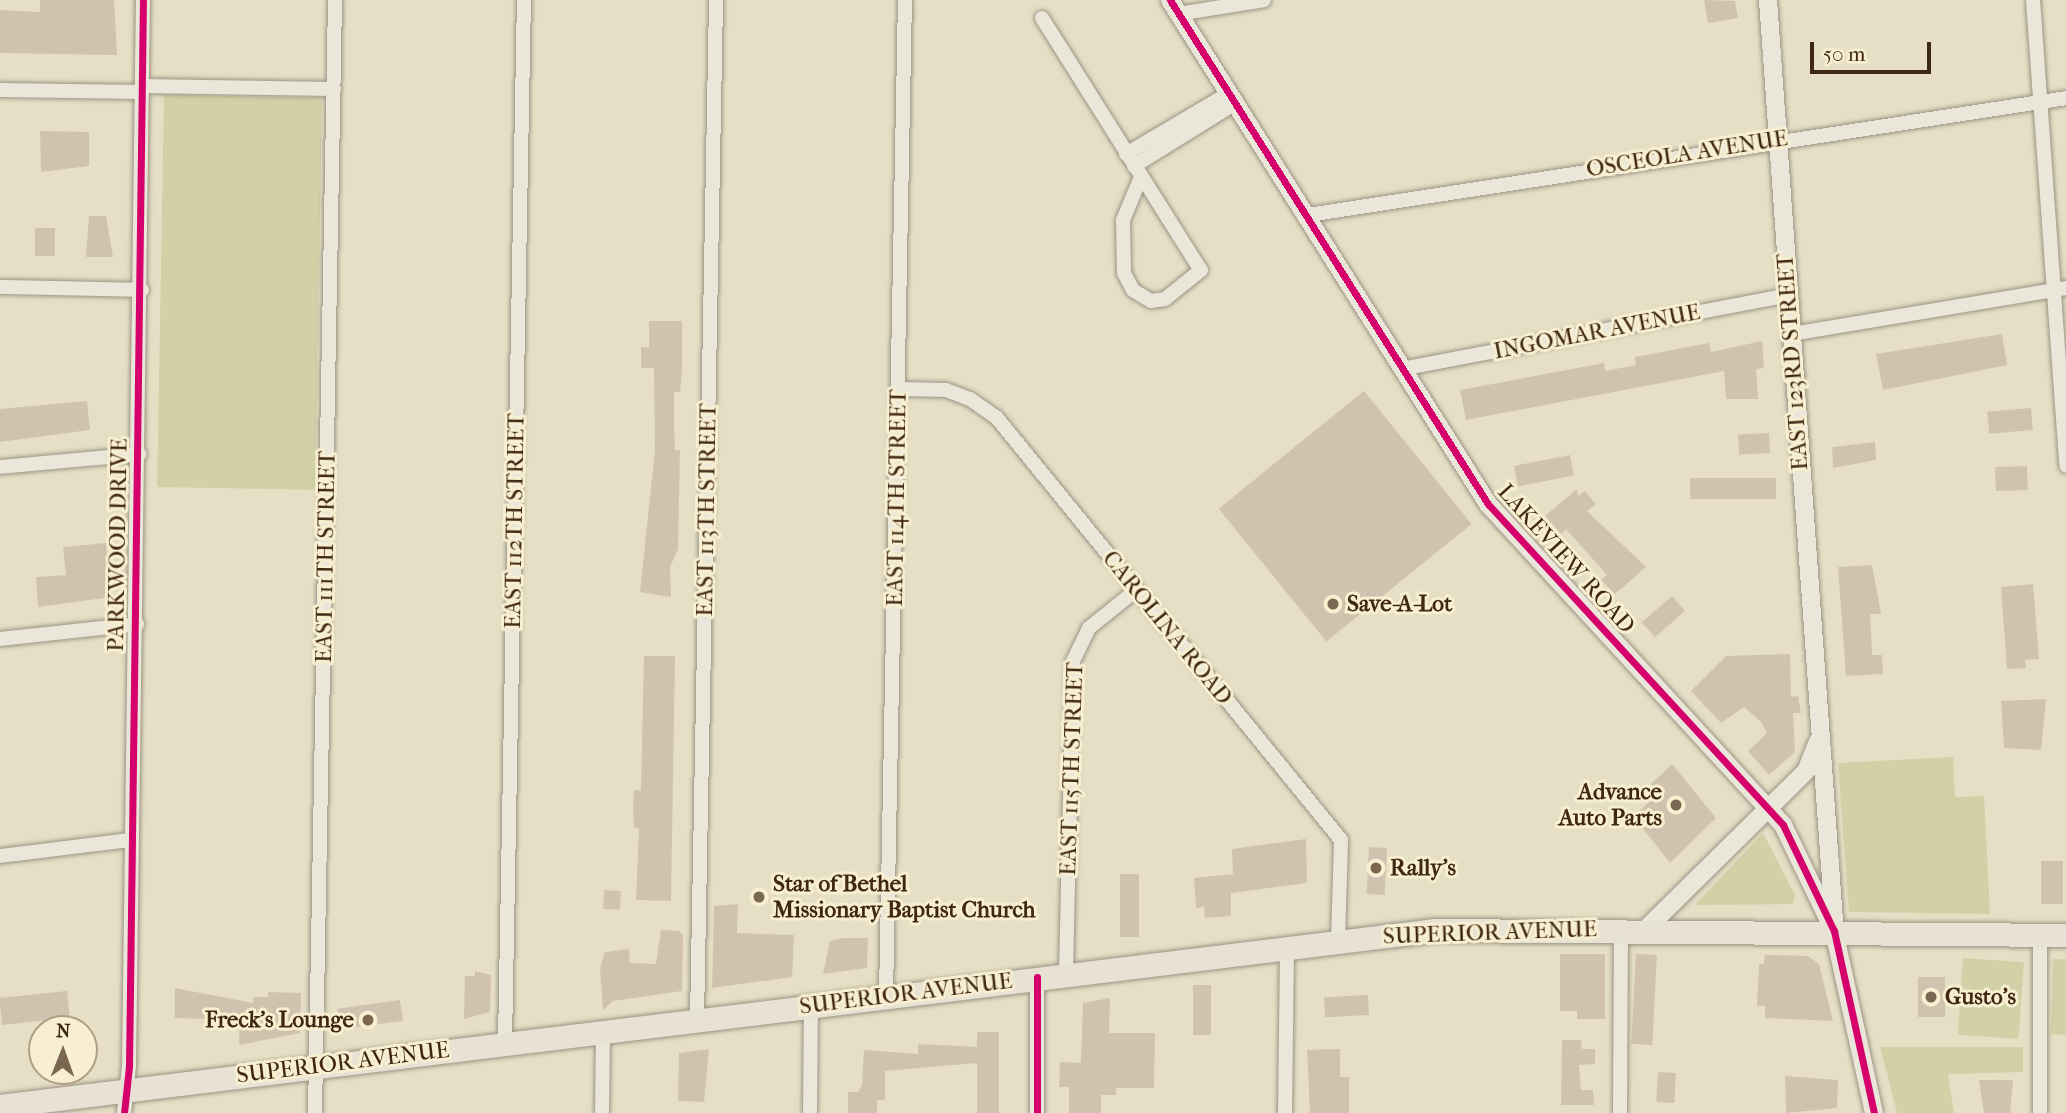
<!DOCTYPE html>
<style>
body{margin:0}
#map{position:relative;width:2066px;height:1113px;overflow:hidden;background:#e6dfc6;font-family:"IM FELL French Canon",serif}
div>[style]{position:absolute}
.green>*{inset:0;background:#d1d0a6;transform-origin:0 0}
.building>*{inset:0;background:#d1c2af;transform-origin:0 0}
.roads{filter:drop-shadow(0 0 2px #9b9483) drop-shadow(0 0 2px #9b9483)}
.minor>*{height:14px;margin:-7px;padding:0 7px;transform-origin:7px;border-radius:7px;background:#eae7da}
.tertiary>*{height:18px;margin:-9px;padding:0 9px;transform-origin:9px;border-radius:9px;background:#eae7da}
.primary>*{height:23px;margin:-11.5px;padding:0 11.5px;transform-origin:11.5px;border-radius:11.5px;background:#e7e2d4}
.cycleway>*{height:7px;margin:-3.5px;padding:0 3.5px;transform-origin:3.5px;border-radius:3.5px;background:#d6006c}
.dots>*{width:19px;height:19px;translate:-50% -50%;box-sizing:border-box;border:4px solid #f8efd1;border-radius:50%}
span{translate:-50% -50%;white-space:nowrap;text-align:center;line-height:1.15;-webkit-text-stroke:6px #f8efd1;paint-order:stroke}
.street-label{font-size:23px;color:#402714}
.poi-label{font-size:23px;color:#402714;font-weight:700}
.left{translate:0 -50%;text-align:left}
.right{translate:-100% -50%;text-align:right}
.north{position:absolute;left:28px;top:1015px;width:70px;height:70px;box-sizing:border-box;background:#f8efd1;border:2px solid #ae9f85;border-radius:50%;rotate:1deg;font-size:19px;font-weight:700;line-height:28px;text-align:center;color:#402714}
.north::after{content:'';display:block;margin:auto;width:24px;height:32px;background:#7a6752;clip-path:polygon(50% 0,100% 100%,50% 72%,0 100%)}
.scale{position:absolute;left:1810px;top:42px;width:121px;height:32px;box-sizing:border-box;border:4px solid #402714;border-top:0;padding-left:9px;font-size:21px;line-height:24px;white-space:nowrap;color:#402714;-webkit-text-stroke:5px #f8efd1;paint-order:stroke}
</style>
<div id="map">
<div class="green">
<div style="left:164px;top:95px;width:158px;height:392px;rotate:1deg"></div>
<div style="clip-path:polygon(1953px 757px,1955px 797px,1984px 796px,1990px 914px,1849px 912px,1838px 763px)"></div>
<div style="clip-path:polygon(1763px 833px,1795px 895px,1793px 904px,1695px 905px)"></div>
<div style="left:1963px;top:958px;width:61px;height:77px;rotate:4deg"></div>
<div style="clip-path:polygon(2053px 959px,2066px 959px,2066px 1035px,2051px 1034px)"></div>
<div style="clip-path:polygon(1880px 1047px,2023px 1047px,2023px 1072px,1948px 1074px,1954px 1113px,1897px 1113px)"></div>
</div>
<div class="building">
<div style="clip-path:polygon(40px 0,114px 0,117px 55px,0 53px,0 10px,40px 12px)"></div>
<div style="clip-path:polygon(1704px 0,1735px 1px,1738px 18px,1708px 23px)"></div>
<div style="clip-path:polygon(40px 131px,89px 132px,89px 166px,41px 172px)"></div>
<div style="clip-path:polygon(89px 216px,106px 216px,113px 257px,86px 257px)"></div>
<div style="left:35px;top:228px;width:20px;height:28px"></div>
<div style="clip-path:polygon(649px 321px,682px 321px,682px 369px,680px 392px,674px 392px,674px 425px,675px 450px,680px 450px,678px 549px,670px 567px,671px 597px,640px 592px,655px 450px,654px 368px,641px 368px,641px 347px,649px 348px)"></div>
<div style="clip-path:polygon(2002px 334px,2007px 365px,1883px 390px,1876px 354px)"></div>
<div style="clip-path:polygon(1762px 341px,1764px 368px,1756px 369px,1758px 399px,1726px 399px,1724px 371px,1466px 420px,1460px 390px,1604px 363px,1605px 371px,1636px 365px,1635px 357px,1709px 343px,1711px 352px)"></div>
<div style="left:1364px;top:391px;width:171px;height:187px;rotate:51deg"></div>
<div style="clip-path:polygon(87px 401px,90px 430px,0 442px,0 409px)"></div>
<div style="left:2031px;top:408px;width:22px;height:44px;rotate:85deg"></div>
<div style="left:1769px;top:433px;width:20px;height:31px;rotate:87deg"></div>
<div style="clip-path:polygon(1875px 442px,1876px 460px,1833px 468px,1832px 447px)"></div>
<div style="left:1570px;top:455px;width:21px;height:57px;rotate:79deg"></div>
<div style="left:2027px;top:466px;width:24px;height:32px;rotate:88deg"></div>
<div style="left:1776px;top:478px;width:21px;height:86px;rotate:90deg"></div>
<div style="clip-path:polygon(1577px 489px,1578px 496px,1585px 491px,1596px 504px,1587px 511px,1646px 567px,1615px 594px,1601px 580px,1607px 575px,1566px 529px,1561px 534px,1545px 516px)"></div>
<div style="clip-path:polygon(106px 543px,111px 597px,38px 607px,36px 577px,66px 575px,63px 547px)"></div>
<div style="clip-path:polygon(1872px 565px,1881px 614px,1870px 614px,1872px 655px,1882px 655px,1883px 674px,1846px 676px,1838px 567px)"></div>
<div style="clip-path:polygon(2033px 584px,2039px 659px,2025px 660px,2026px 668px,2007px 669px,2001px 587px)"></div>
<div style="left:1672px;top:596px;width:20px;height:40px;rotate:49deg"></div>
<div style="clip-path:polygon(1790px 654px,1791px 697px,1798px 696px,1801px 713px,1793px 713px,1795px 752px,1769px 775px,1748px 751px,1767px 733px,1761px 722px,1744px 707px,1721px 723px,1691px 691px,1726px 656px)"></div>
<div style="clip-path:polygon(644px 656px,675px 656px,671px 901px,636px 900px,639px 828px,634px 828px,633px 806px,634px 790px,641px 791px)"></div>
<div style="clip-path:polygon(2046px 699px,2041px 750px,2004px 748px,2001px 701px)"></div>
<div style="clip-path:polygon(1672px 764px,1716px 818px,1670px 863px,1633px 816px,1659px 794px,1651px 784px)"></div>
<div style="clip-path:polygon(1306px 839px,1307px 883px,1231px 893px,1231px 916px,1205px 918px,1204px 907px,1196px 908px,1194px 878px,1233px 874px,1232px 849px)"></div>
<div style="left:1369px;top:847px;width:18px;height:47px;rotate:3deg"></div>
<div style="left:2063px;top:861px;width:43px;height:22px;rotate:90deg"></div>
<div style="left:1120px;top:874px;width:19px;height:63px"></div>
<div style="left:604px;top:890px;width:17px;height:19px;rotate:3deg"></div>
<div style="clip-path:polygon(738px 904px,737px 933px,794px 935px,792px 977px,712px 988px,714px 906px)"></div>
<div style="clip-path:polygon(661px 930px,679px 931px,683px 936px,682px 991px,613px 1001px,603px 1010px,600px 968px,605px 952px,629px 949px,630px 963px,656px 964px)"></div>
<div style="clip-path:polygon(842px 938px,868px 938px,867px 968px,823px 974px,830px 941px)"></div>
<div style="clip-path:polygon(1560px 954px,1605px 954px,1605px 1019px,1577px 1019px,1577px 1011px,1560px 1011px)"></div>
<div style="left:1636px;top:954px;width:21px;height:90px;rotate:3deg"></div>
<div style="clip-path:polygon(1765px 955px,1808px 956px,1819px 964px,1833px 1021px,1765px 1018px,1765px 1006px,1757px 1006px,1759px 964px,1764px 964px)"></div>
<div style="clip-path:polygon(475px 971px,491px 975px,490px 1012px,464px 1019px,465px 976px,475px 976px)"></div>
<div style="left:1918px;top:977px;width:27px;height:40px"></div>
<div style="left:1211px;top:985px;width:50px;height:18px;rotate:90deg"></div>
<div style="clip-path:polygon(175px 988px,253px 1003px,253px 997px,268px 997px,268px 992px,301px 993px,300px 1033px,239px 1045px,240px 1020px,175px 1018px)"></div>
<div style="left:67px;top:991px;width:27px;height:68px;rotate:84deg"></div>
<div style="left:1368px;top:995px;width:20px;height:44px;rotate:87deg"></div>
<div style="clip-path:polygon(1110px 998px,1109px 1033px,1155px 1033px,1154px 1088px,1116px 1088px,1116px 1095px,1101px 1095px,1101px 1113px,1069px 1113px,1069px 1087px,1059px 1087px,1060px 1062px,1081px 1063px,1083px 1003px)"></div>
<div style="left:400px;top:1000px;width:21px;height:63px;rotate:82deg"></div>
<div style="clip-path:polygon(977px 1032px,999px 1032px,999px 1113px,977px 1113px,977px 1063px,885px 1071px,885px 1100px,877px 1100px,877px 1113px,848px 1113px,848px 1092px,858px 1092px,862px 1085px,864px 1050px,918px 1054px,918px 1044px,977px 1047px)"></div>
<div style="clip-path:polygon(1562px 1040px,1581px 1040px,1582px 1049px,1595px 1049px,1595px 1064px,1579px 1065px,1581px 1090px,1593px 1090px,1594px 1105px,1561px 1105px)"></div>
<div style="clip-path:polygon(709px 1049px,704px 1102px,678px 1101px,679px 1053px)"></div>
<div style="clip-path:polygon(1340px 1049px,1340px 1077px,1349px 1077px,1349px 1113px,1310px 1113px,1307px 1050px)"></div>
<div style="left:1658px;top:1072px;width:18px;height:30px;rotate:3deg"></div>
<div style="clip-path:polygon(1785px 1076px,1838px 1080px,1837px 1108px,1786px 1113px)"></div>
<div style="clip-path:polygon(1979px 1080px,2013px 1080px,2010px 1113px,1984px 1113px)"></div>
</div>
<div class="roads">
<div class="minor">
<div style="left:2033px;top:0;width:467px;rotate:85.9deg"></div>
<div style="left:1178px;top:14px;width:87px;rotate:-9.2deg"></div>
<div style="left:1042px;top:18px;width:298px;rotate:57.8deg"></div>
<div style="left:1201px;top:270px;width:46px;rotate:141.1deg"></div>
<div style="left:1165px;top:299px;width:14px;rotate:172deg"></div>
<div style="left:1151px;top:301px;width:21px;rotate:-149deg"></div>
<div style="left:1133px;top:290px;width:19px;rotate:-118deg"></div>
<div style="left:1124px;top:273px;width:53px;rotate:-91.1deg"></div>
<div style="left:1123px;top:220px;width:47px;rotate:-67.3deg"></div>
<div style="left:142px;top:86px;width:192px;rotate:0.9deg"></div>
<div style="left:0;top:90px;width:142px;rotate:0.8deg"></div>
<div style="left:1126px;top:154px;width:118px;rotate:-30.5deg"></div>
<div style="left:1134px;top:166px;width:118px;rotate:-31.8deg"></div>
<div style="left:1308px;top:215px;width:767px;rotate:-8.77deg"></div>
<div style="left:0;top:287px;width:142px;rotate:1.2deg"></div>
<div style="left:1792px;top:334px;width:278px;rotate:-9.5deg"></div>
<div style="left:1406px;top:368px;width:389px;rotate:-10.8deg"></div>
<div style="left:899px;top:389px;width:47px;rotate:1.2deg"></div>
<div style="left:946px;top:390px;width:26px;rotate:21deg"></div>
<div style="left:970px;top:399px;width:33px;rotate:35deg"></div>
<div style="left:997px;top:418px;width:544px;rotate:50.81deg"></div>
<div style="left:1341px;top:840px;width:100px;rotate:91.7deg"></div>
<div style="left:0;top:467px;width:140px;rotate:-5.3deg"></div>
<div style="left:0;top:639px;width:138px;rotate:-6.2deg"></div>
<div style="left:0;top:856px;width:132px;rotate:-7deg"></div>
<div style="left:1066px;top:973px;width:312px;rotate:-88.7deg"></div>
<div style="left:1073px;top:661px;width:37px;rotate:-64deg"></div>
<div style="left:1089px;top:628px;width:59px;rotate:-38.8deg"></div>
<div style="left:886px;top:996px;width:996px;rotate:-88.91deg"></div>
<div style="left:697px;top:1019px;width:1019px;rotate:-88.93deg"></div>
<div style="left:505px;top:1043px;width:1043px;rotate:-88.96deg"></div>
<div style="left:124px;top:1113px;width:47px;rotate:-83.9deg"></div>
<div style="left:129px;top:1066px;width:1066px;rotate:-89.25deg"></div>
<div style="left:315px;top:1113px;width:1113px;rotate:-88.97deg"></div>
<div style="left:602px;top:1113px;width:82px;rotate:-89.3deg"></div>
<div style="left:810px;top:1113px;width:107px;rotate:-89.5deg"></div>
<div style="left:1037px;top:1113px;width:136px;rotate:-90deg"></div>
<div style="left:1285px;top:1113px;width:165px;rotate:-89.3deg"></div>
<div style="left:1620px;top:1113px;width:185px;rotate:-89.7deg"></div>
<div style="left:2040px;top:1113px;width:178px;rotate:-90deg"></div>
</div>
<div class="tertiary">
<div style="left:1170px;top:0;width:596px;rotate:57.75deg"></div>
<div style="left:1488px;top:504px;width:436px;rotate:47.4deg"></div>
<div style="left:1783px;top:825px;width:118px;rotate:64.3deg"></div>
<div style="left:1834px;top:931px;width:186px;rotate:77.6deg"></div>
<div style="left:1768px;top:0;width:923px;rotate:85.9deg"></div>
<div style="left:1647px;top:928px;width:223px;rotate:-44.6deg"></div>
<div style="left:1806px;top:771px;width:32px;rotate:-68deg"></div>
</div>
<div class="primary">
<div style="left:0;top:1106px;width:1446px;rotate:-6.99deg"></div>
<div style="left:1435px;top:930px;width:631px;rotate:0.45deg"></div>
</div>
</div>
<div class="cycleway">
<div style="left:1170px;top:0;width:596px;rotate:57.75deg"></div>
<div style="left:1488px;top:504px;width:436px;rotate:47.4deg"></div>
<div style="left:1783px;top:825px;width:118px;rotate:64.3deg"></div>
<div style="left:1834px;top:931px;width:186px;rotate:77.6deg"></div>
<div style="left:124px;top:1113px;width:47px;rotate:-83.9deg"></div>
<div style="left:129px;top:1066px;width:1066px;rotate:-89.25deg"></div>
<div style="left:1037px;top:1113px;width:136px;rotate:-90deg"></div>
</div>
<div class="dots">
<div style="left:1333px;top:604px;background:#7a6752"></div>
<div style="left:1676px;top:805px;background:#7a6752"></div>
<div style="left:1376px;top:868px;background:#7a6752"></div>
<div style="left:759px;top:897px;background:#7a6752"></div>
<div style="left:1931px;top:997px;background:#7a6752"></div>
<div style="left:368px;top:1020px;background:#7a6752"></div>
</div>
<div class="street-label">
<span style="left:1687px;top:154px;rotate:-9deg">OSCEOLA AVENUE</span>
<span style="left:1597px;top:332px;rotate:-11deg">INGOMAR AVENUE</span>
<span style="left:1793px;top:362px;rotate:-94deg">EAST 123RD STREET</span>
<span style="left:897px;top:498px;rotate:-89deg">EAST 114TH STREET</span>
<span style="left:707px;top:510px;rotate:-89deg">EAST 113TH STREET</span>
<span style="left:515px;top:521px;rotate:-89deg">EAST 112TH STREET</span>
<span style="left:118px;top:545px;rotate:-89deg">PARKWOOD DRIVE</span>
<span style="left:326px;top:557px;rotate:-89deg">EAST 111TH STREET</span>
<span style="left:1566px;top:559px;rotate:48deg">LAKEVIEW ROAD</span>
<span style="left:1167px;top:628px;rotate:51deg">CAROLINA ROAD</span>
<span style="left:1072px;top:769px;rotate:-88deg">EAST 115TH STREET</span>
<span style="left:1490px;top:933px;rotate:-2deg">SUPERIOR AVENUE</span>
<span style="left:906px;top:994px;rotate:-7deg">SUPERIOR AVENUE</span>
<span style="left:343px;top:1063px;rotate:-7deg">SUPERIOR AVENUE</span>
</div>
<div class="poi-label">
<span class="left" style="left:1347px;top:604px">Save-A-Lot</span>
<span class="right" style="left:1662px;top:805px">Advance<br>Auto Parts</span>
<span class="left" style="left:1390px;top:868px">Rally's</span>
<span class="left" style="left:773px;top:897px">Star of Bethel<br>Missionary Baptist Church</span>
<span class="left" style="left:1945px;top:997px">Gusto's</span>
<span class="right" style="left:354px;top:1020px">Freck's Lounge</span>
</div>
<div class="north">N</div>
<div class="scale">50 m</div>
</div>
